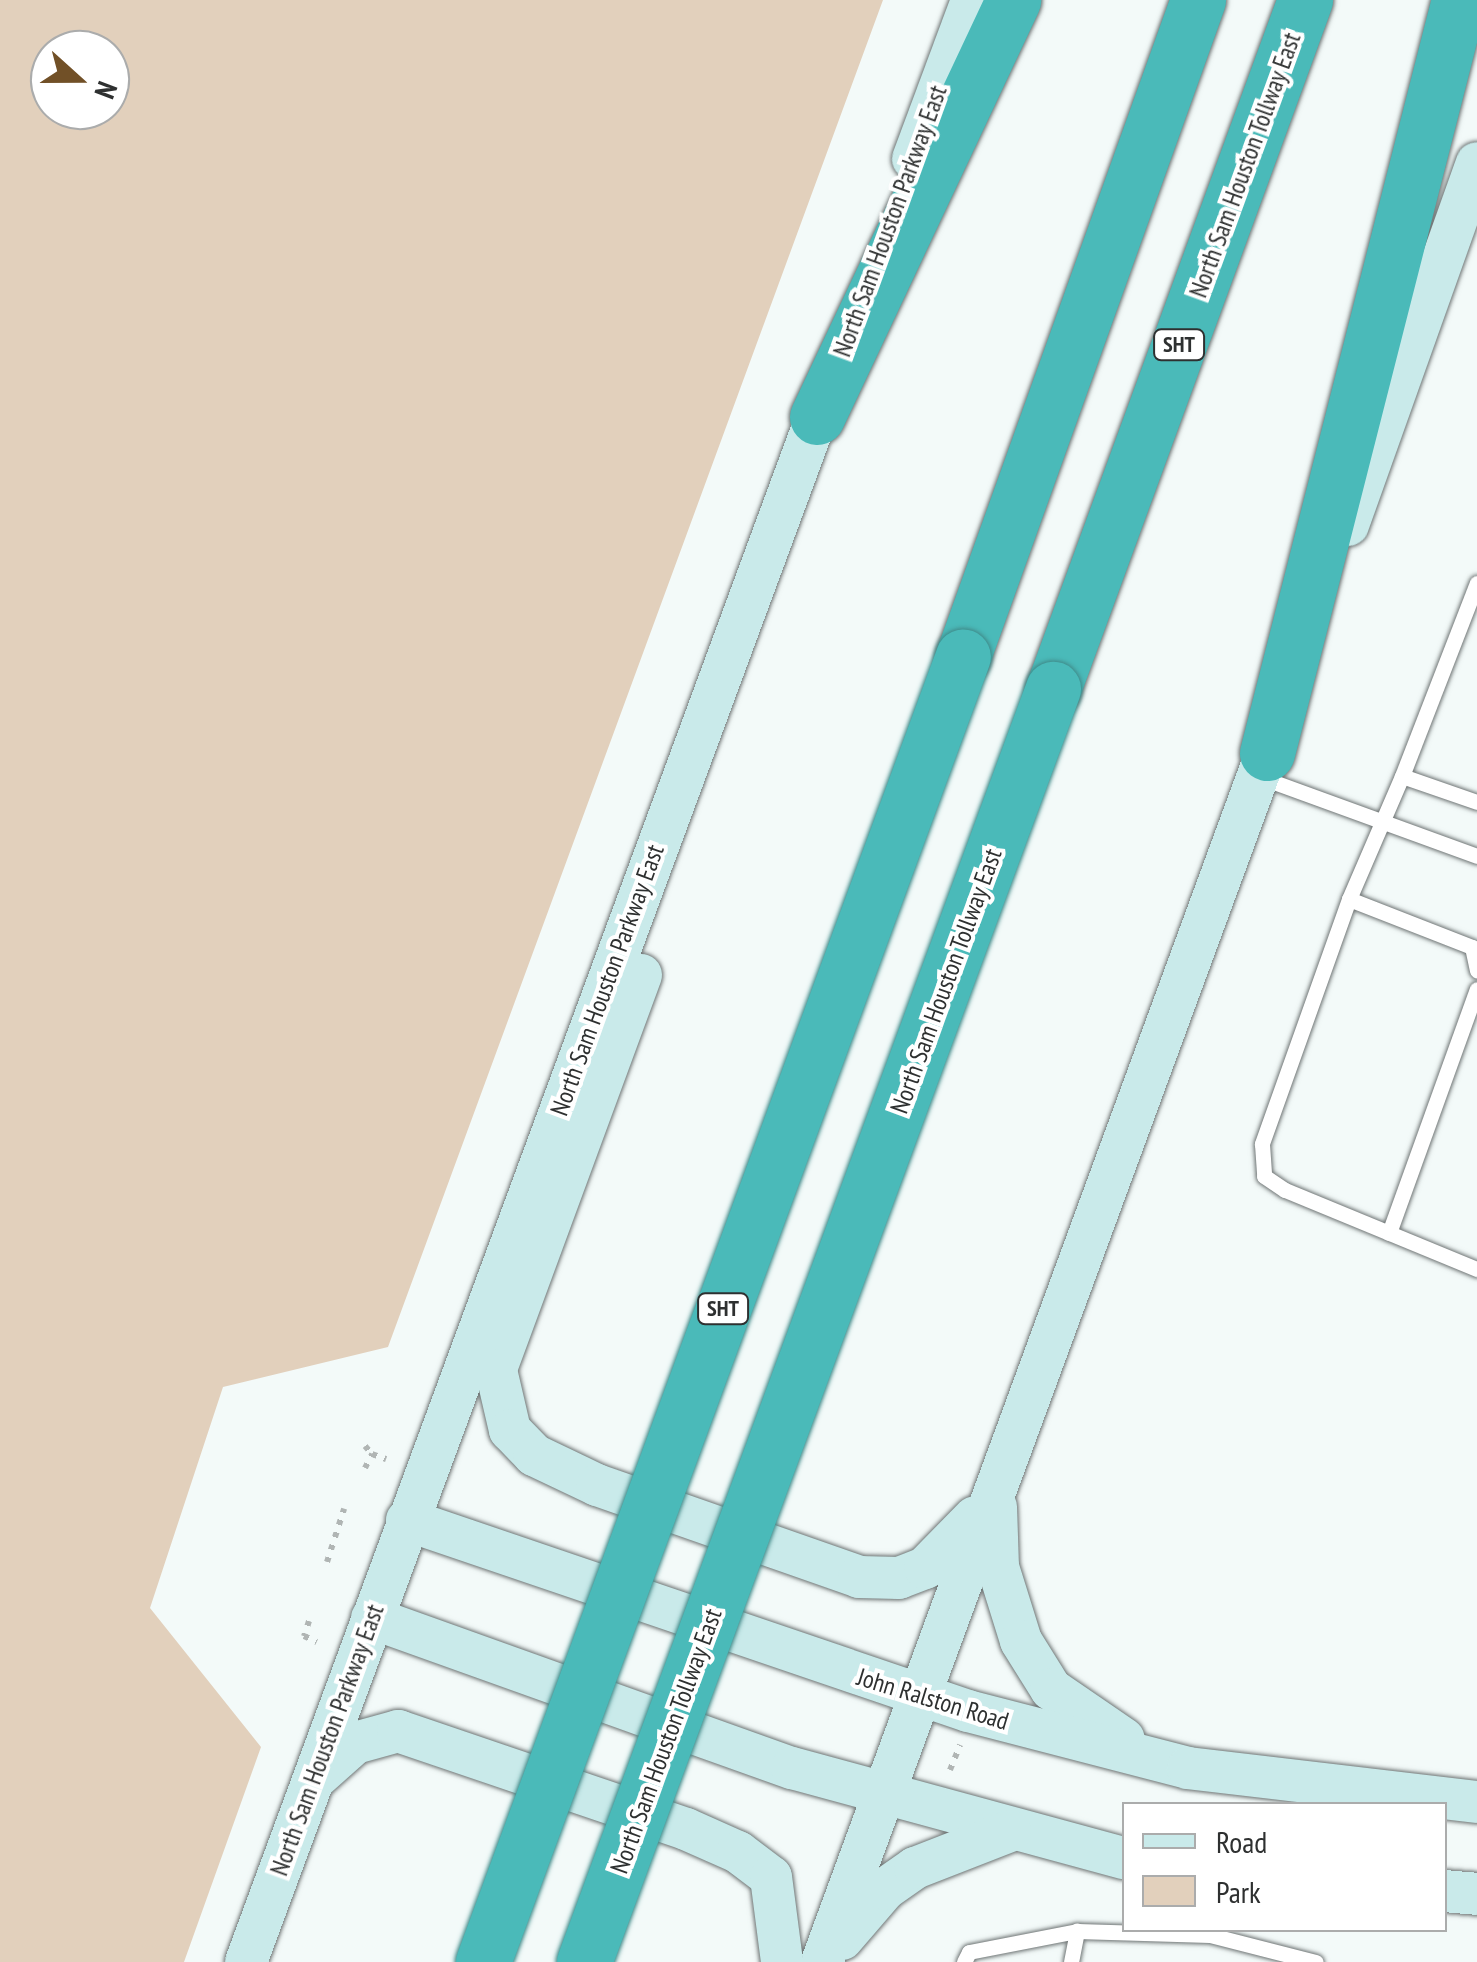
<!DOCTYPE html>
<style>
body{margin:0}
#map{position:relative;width:1477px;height:1962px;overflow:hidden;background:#f3faf9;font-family:"PT Sans Narrow",sans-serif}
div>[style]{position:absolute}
.green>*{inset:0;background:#e2d0bc}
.path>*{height:6px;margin-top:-3px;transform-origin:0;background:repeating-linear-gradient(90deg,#b0b5b4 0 5px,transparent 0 13px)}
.roads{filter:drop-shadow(0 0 2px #6f7575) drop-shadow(0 0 2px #6f7575)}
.lane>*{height:15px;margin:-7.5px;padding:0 7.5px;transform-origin:7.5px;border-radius:7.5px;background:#fff}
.secondary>*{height:42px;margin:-21px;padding:0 21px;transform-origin:21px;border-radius:21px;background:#c9eaea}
.highway>*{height:55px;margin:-27.5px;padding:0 27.5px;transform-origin:27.5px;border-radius:27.5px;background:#4abab9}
.bridges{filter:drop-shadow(0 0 2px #408a89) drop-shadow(0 0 2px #408a89)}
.highway-bridge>*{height:55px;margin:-27.5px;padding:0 27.5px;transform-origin:27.5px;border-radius:27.5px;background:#4abab9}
span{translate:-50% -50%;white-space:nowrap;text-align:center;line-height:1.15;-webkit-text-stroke:8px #fff;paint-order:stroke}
.shield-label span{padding:2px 8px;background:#fff;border:2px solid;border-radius:8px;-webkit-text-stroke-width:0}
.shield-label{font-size:22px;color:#2e3030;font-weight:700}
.street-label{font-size:25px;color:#2e3030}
.legend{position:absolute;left:1122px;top:1802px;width:325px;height:130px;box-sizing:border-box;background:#fff;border:2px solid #abacac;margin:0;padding:12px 18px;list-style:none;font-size:30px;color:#2e3030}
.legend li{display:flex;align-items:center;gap:20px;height:50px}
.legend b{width:50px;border:2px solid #abacac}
.north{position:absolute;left:30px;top:30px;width:100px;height:100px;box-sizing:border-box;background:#fff;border:2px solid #abacac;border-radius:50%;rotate:111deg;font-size:28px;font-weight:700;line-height:40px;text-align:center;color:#2e3030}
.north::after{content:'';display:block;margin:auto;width:35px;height:45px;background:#715027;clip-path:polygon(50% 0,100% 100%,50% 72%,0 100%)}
</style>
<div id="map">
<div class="green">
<div style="clip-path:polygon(evenodd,0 0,883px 0,388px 1347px,223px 1387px,150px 1608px,261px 1747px,184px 1962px,0 1962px,0 0,50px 50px,110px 50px,110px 110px,50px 110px,50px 50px)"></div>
</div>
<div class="path">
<div style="left:365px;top:1446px;width:11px;rotate:49deg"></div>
<div style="left:365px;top:1468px;width:16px;rotate:-63deg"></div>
<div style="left:372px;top:1454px;width:15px;rotate:20deg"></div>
<div style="left:327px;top:1562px;width:56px;rotate:-72.2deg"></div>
<div style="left:309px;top:1621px;width:16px;rotate:108deg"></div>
<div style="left:304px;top:1636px;width:14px;rotate:25deg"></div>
<div style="left:950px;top:1770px;width:27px;rotate:-68deg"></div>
</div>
<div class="roads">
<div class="lane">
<div style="left:1402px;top:776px;width:207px;rotate:-68.8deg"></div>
<div style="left:1260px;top:777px;width:231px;rotate:20deg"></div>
<div style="left:1477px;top:802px;width:79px;rotate:-160.9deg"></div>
<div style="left:1402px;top:776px;width:134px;rotate:113.3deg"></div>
<div style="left:1349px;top:899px;width:260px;rotate:109.6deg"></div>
<div style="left:1262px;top:1144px;width:32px;rotate:86deg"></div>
<div style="left:1264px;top:1176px;width:25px;rotate:34deg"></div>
<div style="left:1285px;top:1190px;width:208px;rotate:22.4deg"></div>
<div style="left:1349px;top:899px;width:132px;rotate:21.3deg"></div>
<div style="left:1472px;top:947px;width:24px;rotate:78deg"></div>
<div style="left:1389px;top:1233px;width:259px;rotate:-70.2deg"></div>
<div style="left:964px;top:1962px;width:11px;rotate:-63deg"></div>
<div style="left:969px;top:1952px;width:110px;rotate:-11deg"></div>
<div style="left:1077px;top:1931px;width:133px;rotate:1.7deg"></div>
<div style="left:1210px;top:1935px;width:109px;rotate:14.3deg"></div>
<div style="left:1071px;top:1962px;width:32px;rotate:-79deg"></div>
</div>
<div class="secondary">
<div style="left:913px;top:159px;width:170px;rotate:-69.6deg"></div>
<div style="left:1348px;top:525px;width:384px;rotate:-70.4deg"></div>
<div style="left:641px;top:975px;width:421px;rotate:110.2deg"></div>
<div style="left:496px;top:1370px;width:62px;rotate:76.9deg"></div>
<div style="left:510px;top:1430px;width:35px;rotate:46deg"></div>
<div style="left:534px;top:1455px;width:70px;rotate:25.5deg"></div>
<div style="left:597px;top:1485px;width:278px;rotate:19.3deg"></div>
<div style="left:859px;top:1577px;width:40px;rotate:1.4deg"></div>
<div style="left:899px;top:1578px;width:28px;rotate:-21deg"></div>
<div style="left:925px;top:1568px;width:71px;rotate:-45.6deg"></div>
<div style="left:996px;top:1507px;width:60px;rotate:88.1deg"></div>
<div style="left:998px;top:1567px;width:77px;rotate:72.7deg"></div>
<div style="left:1021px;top:1641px;width:57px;rotate:58deg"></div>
<div style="left:1051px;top:1689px;width:88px;rotate:34.4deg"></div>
<div style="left:407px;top:1520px;width:593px;rotate:18.8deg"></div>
<div style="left:968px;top:1711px;width:227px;rotate:14.5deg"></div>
<div style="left:1188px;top:1768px;width:291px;rotate:6.7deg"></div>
<div style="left:372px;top:1618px;width:446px;rotate:19.7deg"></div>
<div style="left:792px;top:1768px;width:344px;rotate:15.2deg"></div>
<div style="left:318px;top:1776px;width:50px;rotate:-41.7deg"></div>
<div style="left:355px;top:1743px;width:45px;rotate:-15.6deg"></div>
<div style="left:398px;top:1731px;width:304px;rotate:18.8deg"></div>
<div style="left:686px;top:1829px;width:57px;rotate:23.9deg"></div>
<div style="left:738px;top:1852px;width:41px;rotate:37.1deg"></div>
<div style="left:771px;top:1877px;width:86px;rotate:82.6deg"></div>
<div style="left:1444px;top:1891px;width:33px;rotate:5deg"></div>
<div style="left:842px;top:1939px;width:66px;rotate:-49.3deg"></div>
<div style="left:885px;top:1889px;width:37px;rotate:-35deg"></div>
<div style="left:915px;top:1868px;width:102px;rotate:-21.3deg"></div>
<div style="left:246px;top:1962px;width:1677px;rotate:-69.73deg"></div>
<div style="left:822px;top:1962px;width:1319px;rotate:-69.82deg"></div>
</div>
<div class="highway">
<div style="left:817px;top:417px;width:461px;rotate:-64.8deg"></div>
<div style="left:963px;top:656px;width:697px;rotate:-70.29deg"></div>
<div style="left:1053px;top:689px;width:734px;rotate:-69.91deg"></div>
<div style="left:1267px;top:753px;width:777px;rotate:-75.7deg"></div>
</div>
</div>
<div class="bridges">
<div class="highway-bridge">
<div style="left:483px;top:1962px;width:1391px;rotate:-69.82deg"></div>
<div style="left:584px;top:1962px;width:1357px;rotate:-69.78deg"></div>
</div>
</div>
<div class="shield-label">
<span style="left:1179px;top:345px">SHT</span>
<span style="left:723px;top:1309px">SHT</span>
</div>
<div class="street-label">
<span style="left:1245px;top:165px;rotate:-70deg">North Sam Houston Tollway East</span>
<span style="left:890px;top:221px;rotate:-70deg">North Sam Houston Parkway East</span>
<span style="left:607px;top:980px;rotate:-70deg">North Sam Houston Parkway East</span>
<span style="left:946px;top:981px;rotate:-70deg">North Sam Houston Tollway East</span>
<span style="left:933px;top:1699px;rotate:17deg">John Ralston Road</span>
<span style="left:327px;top:1740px;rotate:-70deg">North Sam Houston Parkway East</span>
<span style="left:666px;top:1741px;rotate:-70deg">North Sam Houston Tollway East</span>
</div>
<ul class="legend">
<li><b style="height:12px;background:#c9eaea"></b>Road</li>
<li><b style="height:28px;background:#e2d0bc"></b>Park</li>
</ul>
<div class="north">N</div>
</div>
